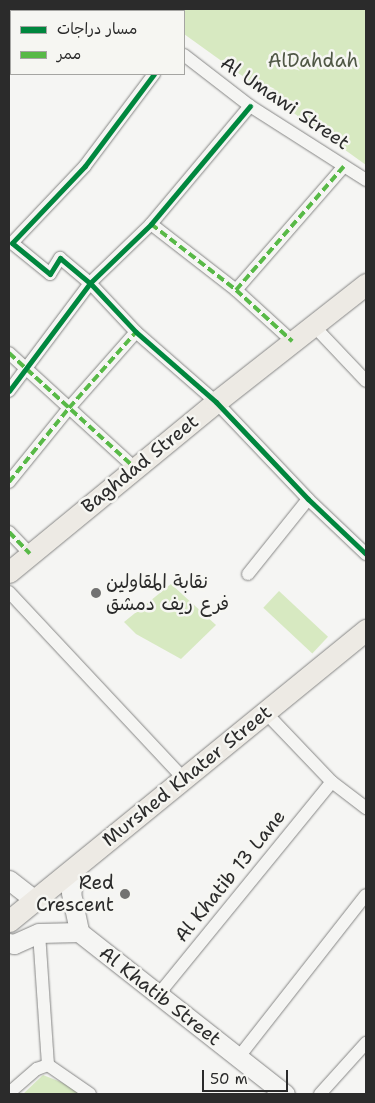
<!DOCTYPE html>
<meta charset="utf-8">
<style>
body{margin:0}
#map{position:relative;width:375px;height:1103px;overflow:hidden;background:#f5f5f3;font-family:"Shantell Sans","Playpen Sans Arabic",sans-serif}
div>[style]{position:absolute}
.green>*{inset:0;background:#d7e9c1;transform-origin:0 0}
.roads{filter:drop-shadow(0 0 1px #868685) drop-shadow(0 0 1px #868685)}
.minor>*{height:12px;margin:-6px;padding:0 6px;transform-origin:6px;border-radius:6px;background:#f5f5f3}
.secondary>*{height:19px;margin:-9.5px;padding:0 9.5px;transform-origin:9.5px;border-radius:9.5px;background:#f5f5f3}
.primary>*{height:21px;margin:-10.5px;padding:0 10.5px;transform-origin:10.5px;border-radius:10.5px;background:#edeae4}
.quiet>*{height:4px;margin-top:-2px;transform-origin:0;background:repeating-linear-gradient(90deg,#58b947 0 8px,transparent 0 12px)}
.cycleway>*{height:5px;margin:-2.5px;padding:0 2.5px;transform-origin:2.5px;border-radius:2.5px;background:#00873e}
.dots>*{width:14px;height:14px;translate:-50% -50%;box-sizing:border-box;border:2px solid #f6f6f2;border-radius:50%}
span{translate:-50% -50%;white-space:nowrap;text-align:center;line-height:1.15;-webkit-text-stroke:5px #f6f6f2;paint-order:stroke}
.park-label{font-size:19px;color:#505846}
.street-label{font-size:19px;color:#2b2b2b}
.poi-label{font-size:19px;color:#2b2b2b}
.left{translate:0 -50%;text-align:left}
.right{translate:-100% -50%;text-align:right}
.frame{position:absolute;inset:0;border:10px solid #2b2b2b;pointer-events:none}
.legend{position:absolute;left:10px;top:10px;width:175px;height:65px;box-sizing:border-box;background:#f6f6f2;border:1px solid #a5a5a2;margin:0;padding:6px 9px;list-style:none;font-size:15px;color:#2b2b2b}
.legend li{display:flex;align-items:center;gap:10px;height:25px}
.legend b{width:25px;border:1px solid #a5a5a2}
.scale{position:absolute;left:202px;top:1070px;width:86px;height:22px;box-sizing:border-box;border:2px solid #2b2b2b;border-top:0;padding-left:6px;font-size:15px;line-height:18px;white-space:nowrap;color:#2b2b2b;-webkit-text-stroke:4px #f6f6f2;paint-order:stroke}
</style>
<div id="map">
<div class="green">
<div style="clip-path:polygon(148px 9px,366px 9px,366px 165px,184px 34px,184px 11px)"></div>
<div style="clip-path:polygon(171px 584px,216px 625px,181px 659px,136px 634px,124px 622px)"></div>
<div style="left:279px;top:591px;width:67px;height:23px;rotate:43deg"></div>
<div style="clip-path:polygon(43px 1075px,71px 1086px,80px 1094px,23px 1094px)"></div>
</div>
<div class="roads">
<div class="minor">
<div style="left:120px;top:9px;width:4px;rotate:27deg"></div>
<div style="left:184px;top:55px;width:83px;rotate:37.7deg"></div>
<div style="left:250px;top:106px;width:138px;rotate:32.5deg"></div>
<div style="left:154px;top:74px;width:115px;rotate:126.9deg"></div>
<div style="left:85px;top:166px;width:106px;rotate:133.5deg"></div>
<div style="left:12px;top:243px;width:49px;rotate:39.2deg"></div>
<div style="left:50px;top:274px;width:19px;rotate:-58deg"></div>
<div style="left:60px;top:258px;width:39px;rotate:40deg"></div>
<div style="left:90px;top:283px;width:67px;rotate:46.8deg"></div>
<div style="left:136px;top:332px;width:106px;rotate:41.2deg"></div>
<div style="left:216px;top:402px;width:134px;rotate:46.5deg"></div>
<div style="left:308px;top:499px;width:80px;rotate:43.5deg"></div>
<div style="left:151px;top:224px;width:108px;rotate:37.8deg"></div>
<div style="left:236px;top:290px;width:76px;rotate:42.3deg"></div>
<div style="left:236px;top:290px;width:164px;rotate:-48.9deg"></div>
<div style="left:313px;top:325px;width:77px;rotate:46.6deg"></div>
<div style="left:9px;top:353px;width:171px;rotate:42.4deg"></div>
<div style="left:9px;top:391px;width:135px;rotate:-53.1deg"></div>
<div style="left:90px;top:283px;width:85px;rotate:-44deg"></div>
<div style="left:151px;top:224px;width:154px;rotate:-50deg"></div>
<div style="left:9px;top:482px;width:95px;rotate:-51deg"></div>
<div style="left:69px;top:408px;width:101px;rotate:-48.6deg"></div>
<div style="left:9px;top:532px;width:30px;rotate:46deg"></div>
<div style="left:248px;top:574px;width:96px;rotate:-51.3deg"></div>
<div style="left:9px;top:592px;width:256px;rotate:46.9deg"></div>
<div style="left:265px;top:712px;width:97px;rotate:46.3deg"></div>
<div style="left:332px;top:782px;width:43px;rotate:37.4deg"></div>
<div style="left:39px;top:933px;width:132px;rotate:86.1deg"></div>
<div style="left:158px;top:995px;width:275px;rotate:-50.8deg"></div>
<div style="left:238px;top:1058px;width:207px;rotate:-51.9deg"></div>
<div style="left:9px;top:1093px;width:37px;rotate:-41deg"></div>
<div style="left:37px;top:1069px;width:12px;rotate:-20deg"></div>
<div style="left:48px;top:1065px;width:51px;rotate:34.6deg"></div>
<div style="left:320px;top:1094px;width:69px;rotate:-48deg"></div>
</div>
<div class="secondary">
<div style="left:76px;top:866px;width:27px;rotate:100deg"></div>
<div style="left:71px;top:893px;width:40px;rotate:78deg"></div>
<div style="left:79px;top:932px;width:262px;rotate:38.2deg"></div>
<div style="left:9px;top:880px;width:33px;rotate:38deg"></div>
<div style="left:9px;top:943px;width:5px;rotate:11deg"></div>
<div style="left:14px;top:944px;width:27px;rotate:-24deg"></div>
<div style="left:39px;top:933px;width:40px;rotate:-1.4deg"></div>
</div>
<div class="primary">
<div style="left:9px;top:572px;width:268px;rotate:-39.4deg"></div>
<div style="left:216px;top:402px;width:191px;rotate:-38.2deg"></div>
<div style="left:9px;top:921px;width:461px;rotate:-39.2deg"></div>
</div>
</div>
<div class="quiet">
<div style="left:151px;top:224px;width:108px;rotate:37.8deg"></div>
<div style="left:236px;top:290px;width:76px;rotate:42.3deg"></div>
<div style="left:236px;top:290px;width:164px;rotate:-48.9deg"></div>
<div style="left:9px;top:353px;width:171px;rotate:42.4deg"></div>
<div style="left:9px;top:482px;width:95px;rotate:-51deg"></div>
<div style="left:69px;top:408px;width:101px;rotate:-48.6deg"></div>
<div style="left:9px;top:532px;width:30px;rotate:46deg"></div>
</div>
<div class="cycleway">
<div style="left:154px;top:74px;width:115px;rotate:126.9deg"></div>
<div style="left:85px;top:166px;width:106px;rotate:133.5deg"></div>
<div style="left:12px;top:243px;width:49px;rotate:39.2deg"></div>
<div style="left:50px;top:274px;width:19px;rotate:-58deg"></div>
<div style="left:60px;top:258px;width:39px;rotate:40deg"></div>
<div style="left:90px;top:283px;width:67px;rotate:46.8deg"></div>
<div style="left:136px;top:332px;width:106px;rotate:41.2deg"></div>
<div style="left:216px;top:402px;width:134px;rotate:46.5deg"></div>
<div style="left:308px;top:499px;width:80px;rotate:43.5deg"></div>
<div style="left:9px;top:391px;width:135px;rotate:-53.1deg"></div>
<div style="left:90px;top:283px;width:85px;rotate:-44deg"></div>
<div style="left:151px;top:224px;width:154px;rotate:-50deg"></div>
</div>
<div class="dots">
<div style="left:96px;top:593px;background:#727271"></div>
<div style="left:125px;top:894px;background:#727271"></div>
</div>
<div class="park-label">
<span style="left:313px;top:61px">AlDahdah</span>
</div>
<div class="street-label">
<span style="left:285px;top:103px;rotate:34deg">Al Umawi Street</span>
<span style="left:140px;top:464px;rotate:-39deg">Baghdad Street</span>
<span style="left:187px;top:776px;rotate:-39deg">Murshed Khater Street</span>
<span style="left:230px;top:876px;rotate:-51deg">Al Khatib 13 Lane</span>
<span style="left:160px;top:996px;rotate:38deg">Al Khatib Street</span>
</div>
<div class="poi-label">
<span class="left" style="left:106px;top:593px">نقابة المقاولين<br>فرع ريف دمشق</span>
<span class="right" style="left:114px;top:894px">Red<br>Crescent</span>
</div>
<div class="frame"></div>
<ul class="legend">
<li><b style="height:6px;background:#00873e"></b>مسار دراجات</li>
<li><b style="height:6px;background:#58b947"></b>ممر</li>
</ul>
<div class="scale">50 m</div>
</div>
